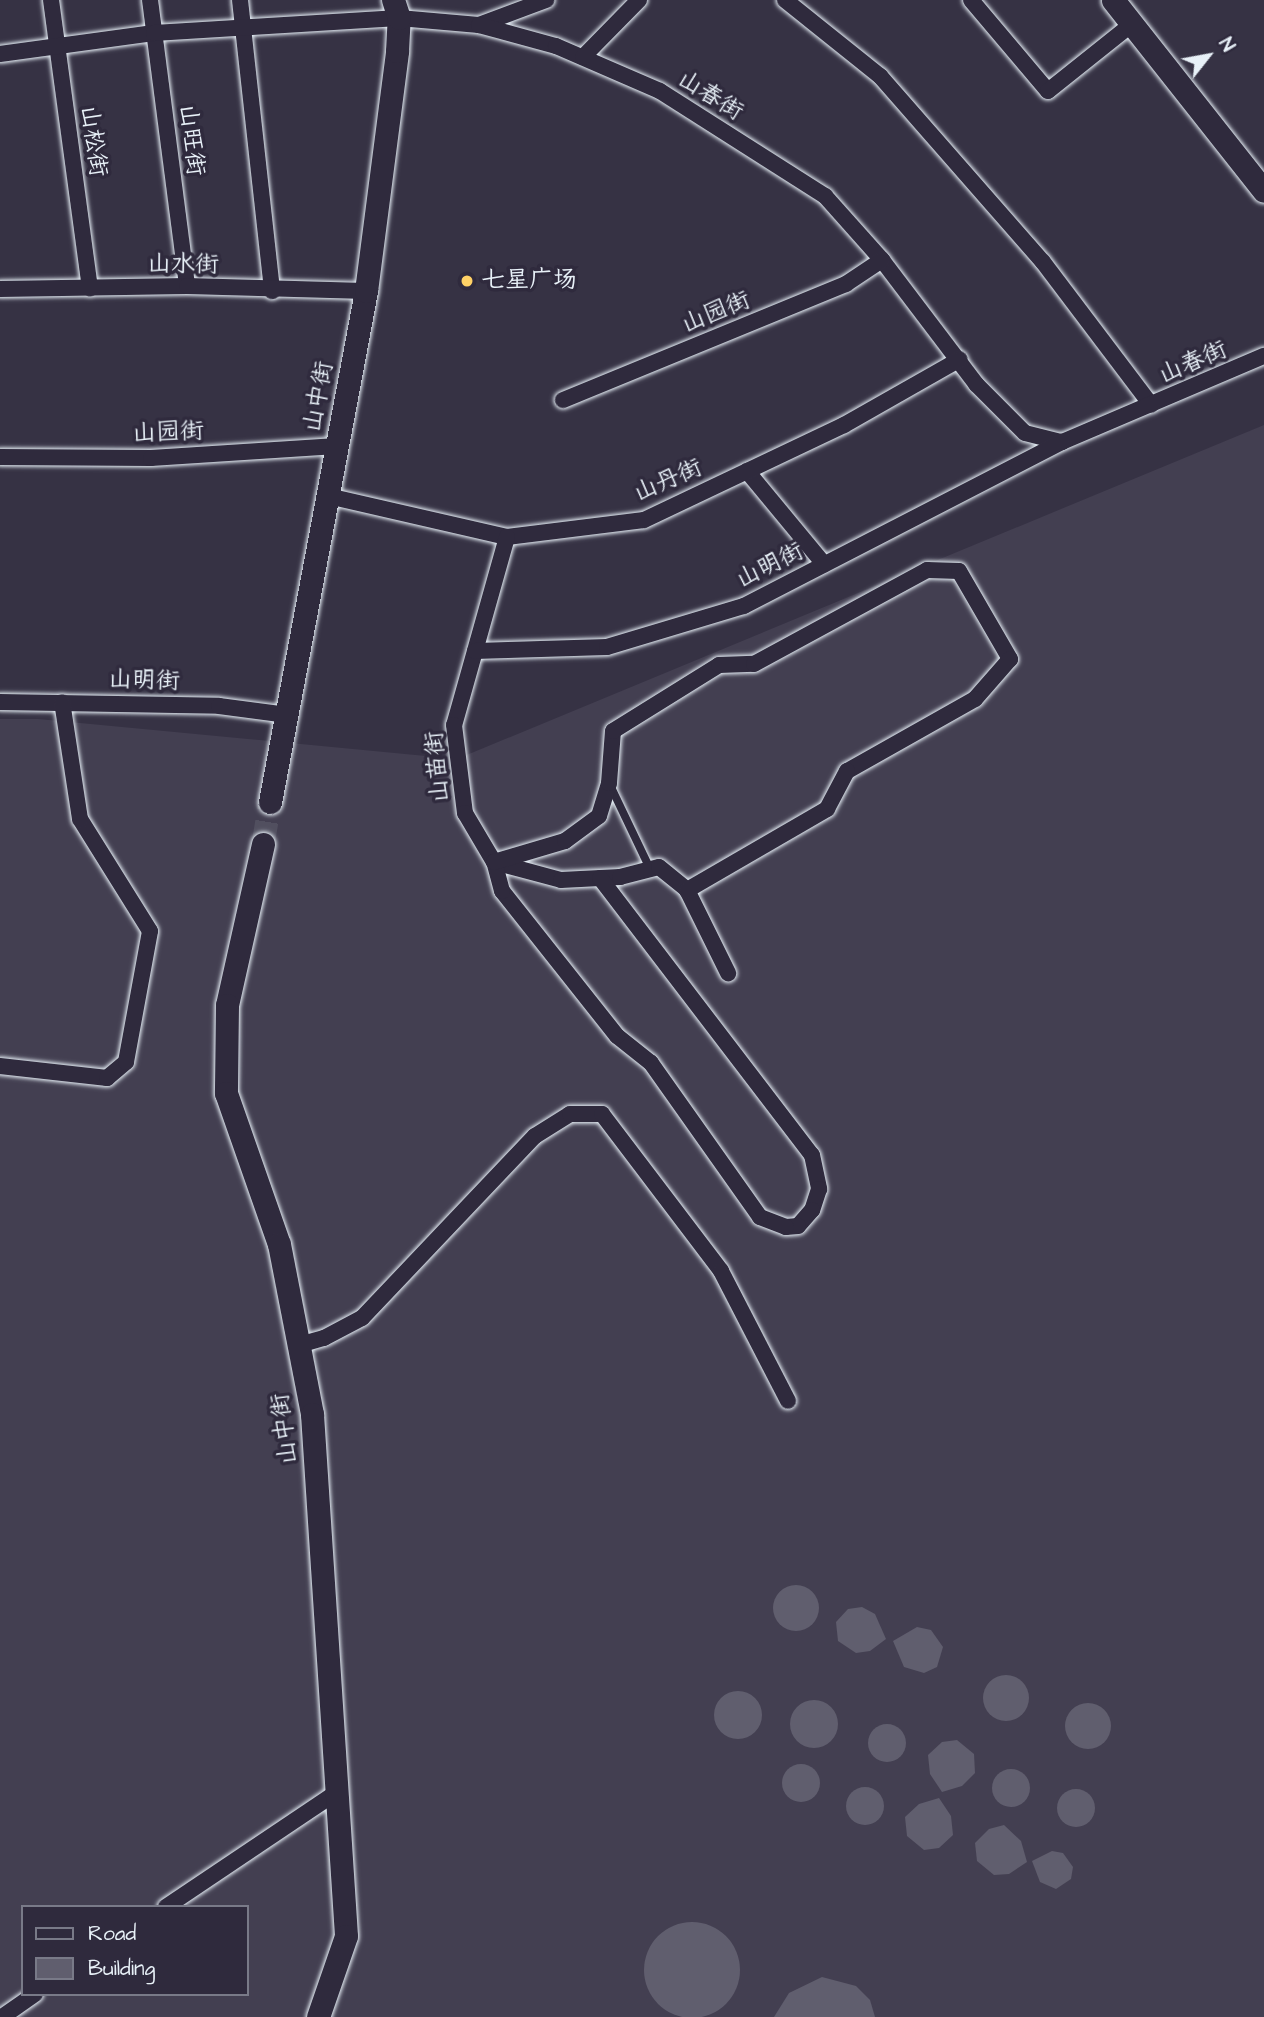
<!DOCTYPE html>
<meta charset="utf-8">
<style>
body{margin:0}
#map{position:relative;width:1264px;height:2017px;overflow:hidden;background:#363244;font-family:"Architects Daughter","LXGW WenKai TC",sans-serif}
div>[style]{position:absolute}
.built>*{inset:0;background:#433f51}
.building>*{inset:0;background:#605e6e}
.round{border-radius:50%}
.secondary-tunnel>*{height:23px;margin-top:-11.5px;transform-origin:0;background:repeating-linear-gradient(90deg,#514f5f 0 23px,transparent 0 34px)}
.roads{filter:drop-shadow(0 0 2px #e8f1f8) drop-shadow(0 0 2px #e8f1f8)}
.lane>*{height:8px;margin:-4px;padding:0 4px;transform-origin:4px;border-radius:4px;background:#2f2a3d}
.street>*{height:16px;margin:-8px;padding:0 8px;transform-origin:8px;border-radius:8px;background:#2f2a3d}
.secondary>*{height:23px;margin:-11.5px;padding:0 11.5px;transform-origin:11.5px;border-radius:11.5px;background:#2f2a3d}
.dots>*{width:19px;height:19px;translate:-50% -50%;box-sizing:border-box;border:4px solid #2f2a3d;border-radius:50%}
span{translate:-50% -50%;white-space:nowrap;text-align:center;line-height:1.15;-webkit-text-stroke:7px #2f2a3d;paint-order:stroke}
.street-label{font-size:24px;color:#e8f1f8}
.poi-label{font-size:24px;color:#e8f1f8}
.left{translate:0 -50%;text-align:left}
.legend{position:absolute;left:21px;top:1905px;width:228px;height:91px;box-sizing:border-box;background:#2f2a3d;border:2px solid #797a88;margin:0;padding:9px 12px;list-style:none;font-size:21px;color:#e8f1f8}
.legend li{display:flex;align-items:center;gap:14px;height:35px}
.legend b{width:35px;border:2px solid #797a88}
.north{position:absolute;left:1173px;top:21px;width:70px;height:70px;-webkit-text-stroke:5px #2f2a3d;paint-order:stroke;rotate:59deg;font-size:19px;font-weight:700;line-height:28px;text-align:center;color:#e8f1f8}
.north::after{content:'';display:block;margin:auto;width:24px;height:32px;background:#e8f1f8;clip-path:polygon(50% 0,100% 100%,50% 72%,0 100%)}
</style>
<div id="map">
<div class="built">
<div style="clip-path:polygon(evenodd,1264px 425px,1264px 2017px,0 2017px,0 719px,38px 719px,457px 759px,1264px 425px,23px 1907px,247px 1907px,247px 1994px,23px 1994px,23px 1907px)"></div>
</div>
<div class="building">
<div class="round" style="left:773px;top:1585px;width:46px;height:46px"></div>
<div style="clip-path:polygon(862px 1607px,875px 1614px,886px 1639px,870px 1651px,856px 1653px,838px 1641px,836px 1622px,848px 1609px)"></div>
<div style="clip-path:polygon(917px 1627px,931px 1630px,943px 1647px,937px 1667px,924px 1673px,904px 1667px,893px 1641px)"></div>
<div class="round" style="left:983px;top:1675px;width:46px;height:46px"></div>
<div class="round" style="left:714px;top:1691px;width:48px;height:48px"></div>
<div class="round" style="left:790px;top:1700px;width:48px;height:48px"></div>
<div class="round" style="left:1065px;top:1703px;width:46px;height:46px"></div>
<div class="round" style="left:868px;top:1724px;width:38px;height:38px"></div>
<div style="clip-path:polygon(957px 1740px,974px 1754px,975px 1773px,962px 1786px,942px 1792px,930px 1774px,928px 1755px,942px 1742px)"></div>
<div class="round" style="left:782px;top:1764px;width:38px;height:38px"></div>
<div class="round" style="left:992px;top:1769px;width:38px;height:38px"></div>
<div class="round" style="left:846px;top:1787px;width:38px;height:38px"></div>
<div class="round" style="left:1057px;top:1789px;width:38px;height:38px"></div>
<div style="clip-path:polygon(939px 1798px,951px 1816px,953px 1835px,939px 1848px,924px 1850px,907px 1836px,905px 1817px,919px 1804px)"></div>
<div style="clip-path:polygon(1004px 1825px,1021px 1841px,1027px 1862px,1009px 1874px,994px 1875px,977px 1861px,975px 1843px,989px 1829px)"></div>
<div style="clip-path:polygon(1052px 1851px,1063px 1853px,1073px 1867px,1071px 1879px,1056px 1889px,1040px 1882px,1032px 1861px)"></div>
<div class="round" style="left:644px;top:1922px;width:96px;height:96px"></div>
<div style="clip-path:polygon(822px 1977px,856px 1986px,870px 2000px,875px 2017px,774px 2017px,789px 1993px)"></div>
</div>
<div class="secondary-tunnel">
<div style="left:263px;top:844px;width:43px;rotate:-80.5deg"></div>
</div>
<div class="roads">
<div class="lane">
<div style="left:610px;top:785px;width:93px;rotate:64.5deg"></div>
</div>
<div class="street">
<div style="left:51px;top:0;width:291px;rotate:82.3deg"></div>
<div style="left:150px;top:0;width:288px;rotate:82.6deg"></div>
<div style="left:240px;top:0;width:293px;rotate:83.7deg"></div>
<div style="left:785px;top:0;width:122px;rotate:38.7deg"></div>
<div style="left:880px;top:76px;width:247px;rotate:48.8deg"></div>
<div style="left:1043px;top:262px;width:179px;rotate:52.9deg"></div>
<div style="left:971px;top:0;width:119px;rotate:49.8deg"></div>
<div style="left:1048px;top:91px;width:107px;rotate:-38.6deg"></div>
<div style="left:479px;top:25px;width:72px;rotate:-20.5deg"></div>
<div style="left:0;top:54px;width:155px;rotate:-7.8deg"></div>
<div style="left:154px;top:33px;width:245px;rotate:-3.5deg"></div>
<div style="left:399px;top:18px;width:80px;rotate:5deg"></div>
<div style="left:479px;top:25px;width:80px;rotate:15.3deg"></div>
<div style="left:556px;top:46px;width:113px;rotate:23.4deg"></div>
<div style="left:660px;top:91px;width:196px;rotate:32.5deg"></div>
<div style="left:825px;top:196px;width:86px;rotate:48.3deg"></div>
<div style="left:882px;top:260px;width:156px;rotate:52.8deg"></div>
<div style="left:976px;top:384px;width:69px;rotate:45deg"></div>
<div style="left:1025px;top:433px;width:38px;rotate:14deg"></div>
<div style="left:1062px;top:442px;width:220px;rotate:-23.1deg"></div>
<div style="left:583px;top:57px;width:80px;rotate:-45.5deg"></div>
<div style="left:0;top:289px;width:187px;rotate:-0.9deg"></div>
<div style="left:187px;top:286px;width:179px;rotate:1.6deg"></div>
<div style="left:563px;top:400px;width:306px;rotate:-22.3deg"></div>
<div style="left:846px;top:284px;width:43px;rotate:-33.7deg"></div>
<div style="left:0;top:457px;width:151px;rotate:0.4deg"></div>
<div style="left:151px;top:458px;width:186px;rotate:-3.7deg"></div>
<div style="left:747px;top:471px;width:121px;rotate:50.4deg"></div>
<div style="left:328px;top:496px;width:184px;rotate:12.9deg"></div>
<div style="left:507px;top:537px;width:138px;rotate:-7.1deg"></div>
<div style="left:644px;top:520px;width:221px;rotate:-25.4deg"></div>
<div style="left:844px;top:425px;width:133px;rotate:-29.6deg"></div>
<div style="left:507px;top:537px;width:195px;rotate:105.7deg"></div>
<div style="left:454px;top:725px;width:89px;rotate:82.9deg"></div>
<div style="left:465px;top:813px;width:57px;rotate:59.4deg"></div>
<div style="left:494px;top:862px;width:69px;rotate:15deg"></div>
<div style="left:561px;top:880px;width:59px;rotate:-2.9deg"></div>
<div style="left:620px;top:877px;width:40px;rotate:-14.4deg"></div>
<div style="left:659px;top:867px;width:36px;rotate:39deg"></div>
<div style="left:687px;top:890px;width:93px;rotate:63.7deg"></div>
<div style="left:475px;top:651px;width:132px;rotate:-1.7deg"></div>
<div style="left:607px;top:647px;width:143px;rotate:-16.7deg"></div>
<div style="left:744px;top:606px;width:358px;rotate:-27.3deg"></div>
<div style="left:0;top:702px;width:219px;rotate:1deg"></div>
<div style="left:219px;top:706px;width:69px;rotate:7.5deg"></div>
<div style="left:600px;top:878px;width:349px;rotate:52.6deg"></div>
<div style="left:812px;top:1155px;width:35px;rotate:78deg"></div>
<div style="left:819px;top:1189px;width:22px;rotate:108deg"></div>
<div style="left:812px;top:1210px;width:21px;rotate:131deg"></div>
<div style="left:798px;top:1226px;width:12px;rotate:175deg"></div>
<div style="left:786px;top:1227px;width:28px;rotate:-159deg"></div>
<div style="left:760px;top:1217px;width:189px;rotate:-125.3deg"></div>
<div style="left:651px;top:1063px;width:43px;rotate:-141.5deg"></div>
<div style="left:617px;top:1036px;width:185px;rotate:-128.4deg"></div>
<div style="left:502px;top:891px;width:30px;rotate:-105deg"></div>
<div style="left:494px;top:862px;width:74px;rotate:-16.5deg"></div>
<div style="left:565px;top:841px;width:42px;rotate:-36.3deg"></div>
<div style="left:599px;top:816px;width:34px;rotate:-73deg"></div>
<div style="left:609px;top:783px;width:52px;rotate:-85.6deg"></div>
<div style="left:613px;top:731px;width:125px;rotate:-31.9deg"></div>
<div style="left:719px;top:665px;width:35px;rotate:-2deg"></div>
<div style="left:754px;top:664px;width:197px;rotate:-28.5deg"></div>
<div style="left:927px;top:570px;width:32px;rotate:2deg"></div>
<div style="left:959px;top:571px;width:102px;rotate:59.9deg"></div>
<div style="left:1010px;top:659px;width:53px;rotate:131.2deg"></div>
<div style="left:975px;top:699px;width:147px;rotate:150.6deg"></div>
<div style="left:847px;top:771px;width:43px;rotate:117.8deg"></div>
<div style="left:827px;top:809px;width:162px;rotate:149.9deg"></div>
<div style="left:0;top:1066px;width:108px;rotate:6.4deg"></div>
<div style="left:107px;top:1078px;width:25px;rotate:-40deg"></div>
<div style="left:126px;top:1062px;width:133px;rotate:-79.6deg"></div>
<div style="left:150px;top:931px;width:132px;rotate:-122deg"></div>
<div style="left:80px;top:819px;width:118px;rotate:-98.7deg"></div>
<div style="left:299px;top:1345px;width:26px;rotate:-16deg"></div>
<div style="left:324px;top:1338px;width:43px;rotate:-27.8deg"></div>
<div style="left:362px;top:1318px;width:251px;rotate:-46.5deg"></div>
<div style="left:535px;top:1136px;width:41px;rotate:-32.2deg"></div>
<div style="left:570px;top:1114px;width:32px"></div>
<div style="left:602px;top:1114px;width:197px;rotate:52.8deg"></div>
<div style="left:721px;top:1271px;width:146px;rotate:62.7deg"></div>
<div style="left:166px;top:1907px;width:206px;rotate:-33.9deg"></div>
<div style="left:2px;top:2017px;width:40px;rotate:-34.9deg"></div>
</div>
<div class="secondary">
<div style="left:1113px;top:0;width:243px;rotate:51.7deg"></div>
<div style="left:270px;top:802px;width:520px;rotate:-79.36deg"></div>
<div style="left:366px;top:291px;width:242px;rotate:-82.6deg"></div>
<div style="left:397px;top:51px;width:33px;rotate:-87deg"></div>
<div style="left:399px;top:18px;width:19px;rotate:-108deg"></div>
<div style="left:263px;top:844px;width:165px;rotate:102.6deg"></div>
<div style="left:227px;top:1005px;width:88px;rotate:90.7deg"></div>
<div style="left:226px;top:1093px;width:160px;rotate:70.7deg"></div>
<div style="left:279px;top:1244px;width:173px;rotate:79deg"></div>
<div style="left:312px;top:1414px;width:523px;rotate:86.27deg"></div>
<div style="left:346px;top:1936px;width:86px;rotate:109.1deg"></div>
</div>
</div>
<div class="dots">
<div style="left:467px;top:281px;background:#ffd166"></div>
</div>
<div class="street-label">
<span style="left:710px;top:96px;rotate:32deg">山春街</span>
<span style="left:191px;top:140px;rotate:83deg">山旺街</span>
<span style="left:93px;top:141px;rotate:82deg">山松街</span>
<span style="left:183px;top:265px;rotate:1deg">山水街</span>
<span style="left:716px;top:313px;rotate:-22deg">山园街</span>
<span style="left:1193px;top:363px;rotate:-23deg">山春街</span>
<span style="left:319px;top:397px;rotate:-79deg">山中街</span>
<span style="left:168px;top:433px;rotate:-2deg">山园街</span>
<span style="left:668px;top:481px;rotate:-23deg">山丹街</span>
<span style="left:770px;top:566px;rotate:-26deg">山明街</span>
<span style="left:144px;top:681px;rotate:2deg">山明街</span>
<span style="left:438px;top:767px;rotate:-95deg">山苗街</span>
<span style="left:285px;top:1429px;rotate:-97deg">山中街</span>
</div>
<div class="poi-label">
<span class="left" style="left:481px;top:281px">七星广场</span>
</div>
<ul class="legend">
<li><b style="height:9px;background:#2f2a3d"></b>Road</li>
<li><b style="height:19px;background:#605e6e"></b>Building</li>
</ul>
<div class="north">N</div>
</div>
